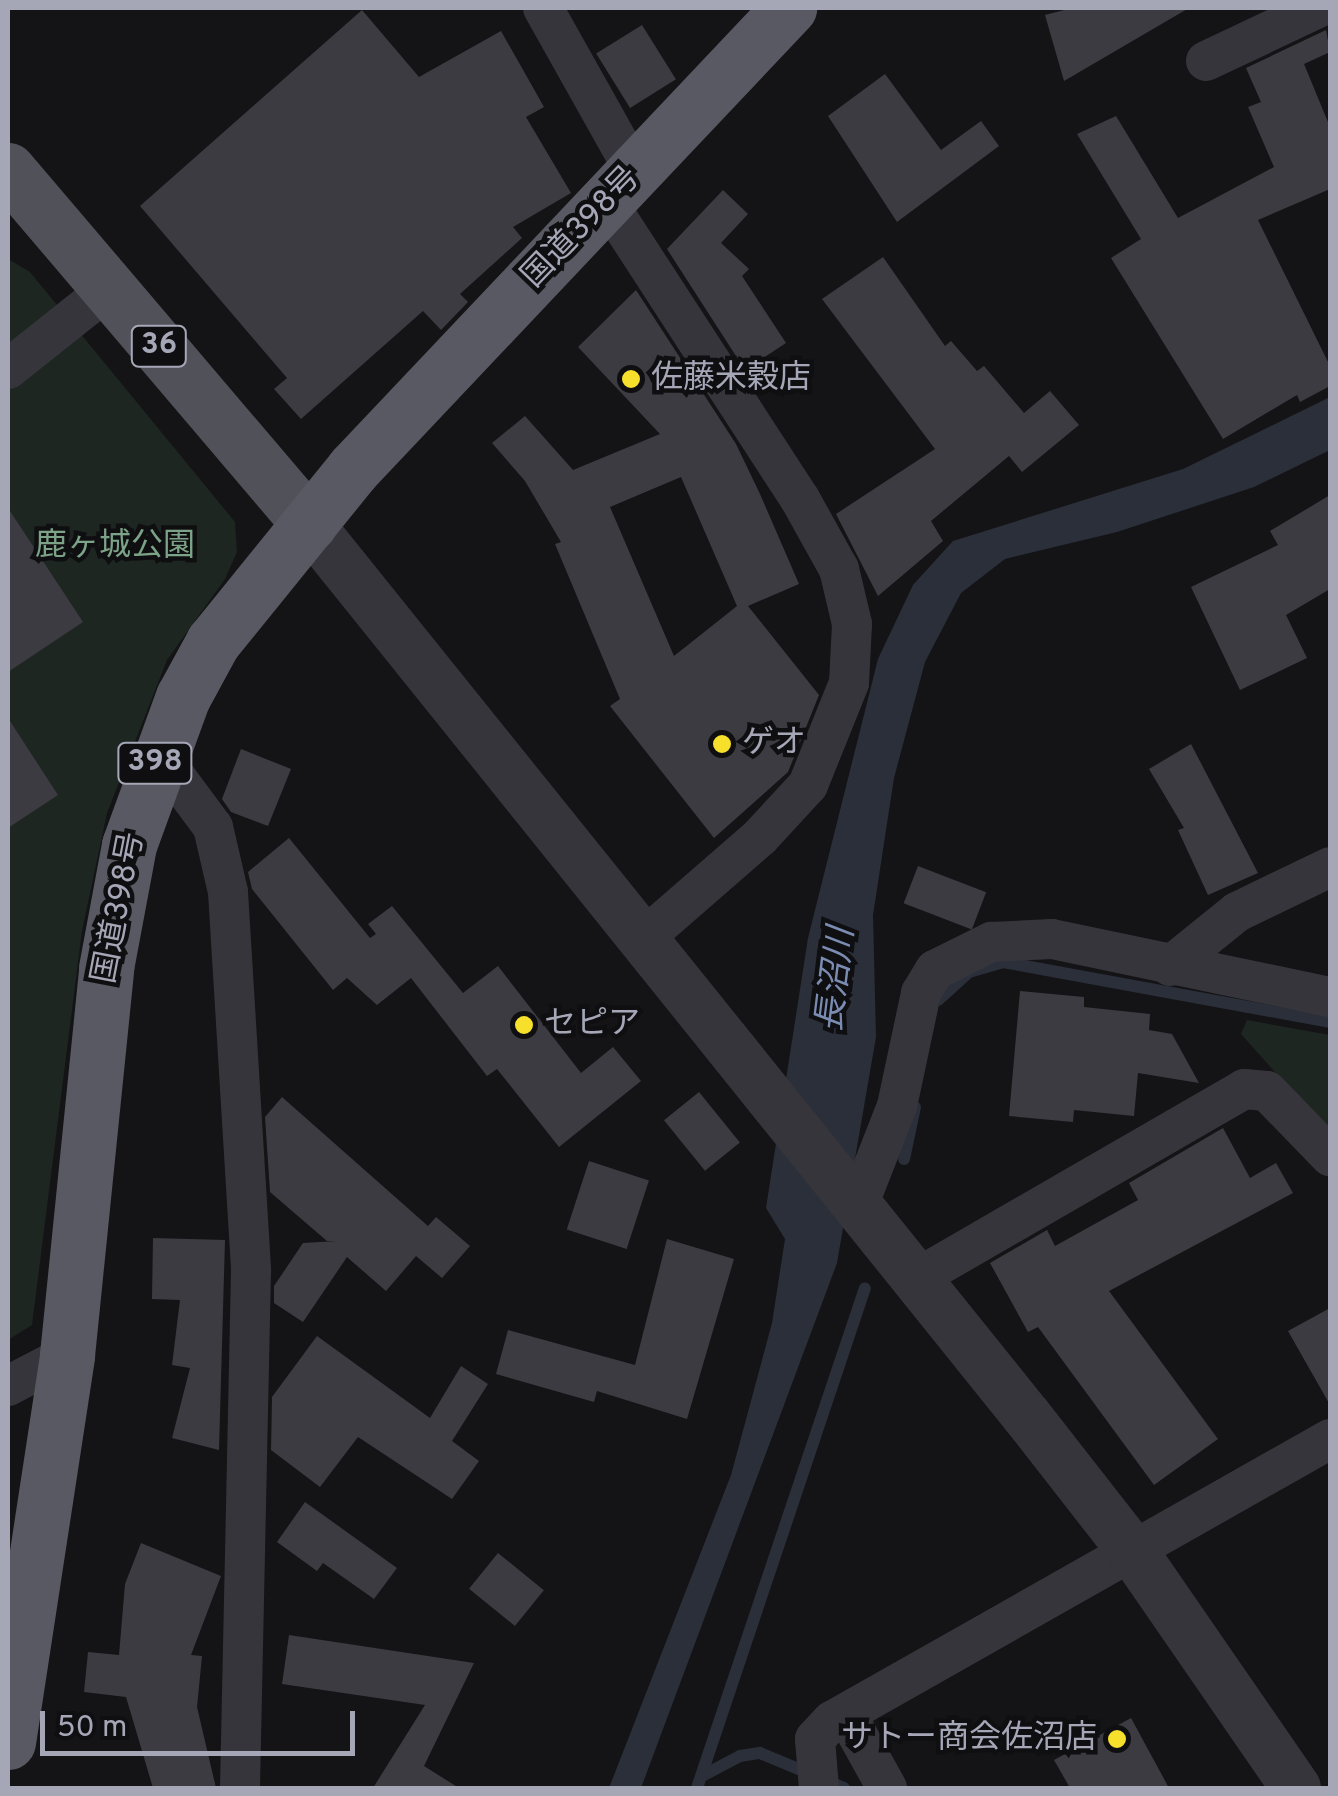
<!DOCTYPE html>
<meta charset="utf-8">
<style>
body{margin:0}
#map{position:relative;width:1338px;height:1796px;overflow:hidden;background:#141416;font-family:Overpass,"Noto Sans JP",sans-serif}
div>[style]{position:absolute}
.green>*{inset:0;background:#1e2621}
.water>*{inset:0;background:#2a2f3a}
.stream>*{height:12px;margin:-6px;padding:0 6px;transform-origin:6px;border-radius:6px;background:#2a2f3a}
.building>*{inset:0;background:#3c3b41;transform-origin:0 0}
.minor>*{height:40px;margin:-20px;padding:0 20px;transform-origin:20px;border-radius:20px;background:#35353b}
.tertiary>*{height:50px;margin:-25px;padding:0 25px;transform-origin:25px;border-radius:25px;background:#35353b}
.primary>*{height:55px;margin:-27.5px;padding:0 27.5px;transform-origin:27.5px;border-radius:27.5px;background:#51515a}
.trunk>*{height:55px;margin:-27.5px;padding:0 27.5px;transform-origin:27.5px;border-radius:27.5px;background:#595963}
.dots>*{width:28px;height:28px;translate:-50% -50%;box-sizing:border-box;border:5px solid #0f0f11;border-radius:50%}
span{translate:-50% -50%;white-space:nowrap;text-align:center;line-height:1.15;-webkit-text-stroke:9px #0f0f11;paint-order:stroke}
.shield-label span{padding:2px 8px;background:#0f0f11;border:2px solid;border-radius:8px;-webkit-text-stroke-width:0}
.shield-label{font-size:30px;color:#a5a7b7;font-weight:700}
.street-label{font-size:32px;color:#a5a7b7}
.poi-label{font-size:32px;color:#a5a7b7}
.left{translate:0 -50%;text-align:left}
.right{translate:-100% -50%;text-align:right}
.park-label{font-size:32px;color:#7ca287}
.water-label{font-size:35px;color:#7b8cb3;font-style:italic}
.frame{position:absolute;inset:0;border:10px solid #a5a7b7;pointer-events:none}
.scale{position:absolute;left:40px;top:1711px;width:315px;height:45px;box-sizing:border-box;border:5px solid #a5a7b7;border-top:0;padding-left:12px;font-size:30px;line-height:35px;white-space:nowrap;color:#a5a7b7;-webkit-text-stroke:8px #0f0f11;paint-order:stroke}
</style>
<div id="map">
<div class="green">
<div style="clip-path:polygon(8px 259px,30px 272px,235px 522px,237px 552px,225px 579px,167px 660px,107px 813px,82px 931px,32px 1325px,8px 1340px)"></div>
<div style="clip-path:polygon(1247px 1020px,1330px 1035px,1330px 1134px,1241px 1034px)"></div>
</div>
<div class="water">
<div style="clip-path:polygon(1330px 397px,1330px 450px,1254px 487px,1117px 532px,1005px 559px,961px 593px,925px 662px,894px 778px,873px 915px,876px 1037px,837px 1263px,641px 1788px,609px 1788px,731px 1475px,772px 1323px,785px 1239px,766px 1208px,808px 938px,878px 659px,913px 585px,953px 541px,1183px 469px)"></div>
</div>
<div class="stream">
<div style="left:938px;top:1000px;width:42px;rotate:-42.1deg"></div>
<div style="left:969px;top:972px;width:35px;rotate:-16deg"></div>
<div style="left:1003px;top:962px;width:332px;rotate:10.4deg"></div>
<div style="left:904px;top:1159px;width:53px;rotate:-78.1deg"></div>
<div style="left:702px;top:1776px;width:43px;rotate:-27.8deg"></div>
<div style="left:740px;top:1756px;width:20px;rotate:-9deg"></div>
<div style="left:760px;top:1753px;width:91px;rotate:22.6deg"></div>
<div style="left:697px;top:1788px;width:527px;rotate:-71.43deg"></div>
</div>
<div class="building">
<div style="clip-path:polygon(1072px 8px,1189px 8px,1064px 81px,1045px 15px)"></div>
<div style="clip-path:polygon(362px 10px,419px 77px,501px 31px,544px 107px,526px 117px,571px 193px,513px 227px,522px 238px,460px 294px,468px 302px,441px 330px,423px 311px,301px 419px,274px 389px,287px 378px,140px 206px)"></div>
<div style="left:642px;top:25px;width:64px;height:54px;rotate:58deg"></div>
<div style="clip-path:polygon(1326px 30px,1330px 52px,1304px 64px,1330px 127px,1330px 189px,1258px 220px,1330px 366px,1330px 386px,1300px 402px,1297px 395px,1223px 439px,1111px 258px,1141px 239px,1077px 134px,1116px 116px,1178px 218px,1274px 167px,1248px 107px,1261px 102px,1246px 68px)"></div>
<div style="clip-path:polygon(885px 74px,941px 150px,981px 121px,999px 146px,897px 222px,828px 116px)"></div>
<div style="clip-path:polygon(723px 190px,748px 214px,721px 243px,749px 269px,742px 276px,786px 343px,745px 370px,667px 249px)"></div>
<div style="clip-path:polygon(883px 257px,945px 346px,951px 341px,977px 371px,984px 366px,1024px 413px,1050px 391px,1079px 425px,1022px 472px,1009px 456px,931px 521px,943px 541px,878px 596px,836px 514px,935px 449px,822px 299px)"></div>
<div style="clip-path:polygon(evenodd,636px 290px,736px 444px,760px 494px,799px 584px,748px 606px,819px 695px,788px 772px,714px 838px,610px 706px,620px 699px,555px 544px,561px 542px,525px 481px,492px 443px,525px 416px,573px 470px,660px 434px,578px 347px,636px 290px,681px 477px,737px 606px,674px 656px,610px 507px,681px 477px)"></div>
<div style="clip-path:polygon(1330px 495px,1330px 589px,1286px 615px,1307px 658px,1240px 690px,1191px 587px,1278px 545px,1270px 531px)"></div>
<div style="clip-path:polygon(8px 508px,83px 622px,8px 672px)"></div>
<div style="clip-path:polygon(8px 718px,58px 795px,8px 828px)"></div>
<div style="clip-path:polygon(1191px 744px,1258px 873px,1208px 895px,1178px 830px,1184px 828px,1149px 769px)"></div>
<div style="clip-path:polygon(241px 749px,291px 769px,268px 826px,231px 812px,222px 799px)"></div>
<div style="clip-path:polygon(289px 838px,370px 938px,376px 934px,368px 924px,392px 906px,463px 993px,498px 966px,581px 1073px,613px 1047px,641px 1081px,559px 1147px,497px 1069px,487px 1076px,411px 978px,377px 1005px,347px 978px,333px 990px,252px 889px,248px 872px)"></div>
<div style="left:918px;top:866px;width:73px;height:40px;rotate:21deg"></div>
<div style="clip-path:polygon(1020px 991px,1084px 997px,1084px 1007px,1150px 1014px,1149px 1030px,1172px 1034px,1199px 1083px,1138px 1073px,1134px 1116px,1074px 1110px,1073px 1122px,1009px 1116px)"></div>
<div style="left:699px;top:1092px;width:65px;height:45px;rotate:51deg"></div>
<div style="clip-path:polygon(282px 1097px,428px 1226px,436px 1217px,470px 1246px,442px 1278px,416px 1256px,386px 1291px,347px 1257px,303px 1322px,274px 1303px,274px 1286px,303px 1243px,337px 1241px,327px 1241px,270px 1192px,265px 1117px)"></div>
<div style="clip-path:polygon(1223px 1128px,1250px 1178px,1276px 1163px,1293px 1193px,1109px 1291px,1218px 1439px,1154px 1485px,1038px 1327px,1028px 1332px,990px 1263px,1047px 1230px,1055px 1246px,1138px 1200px,1129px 1183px)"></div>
<div style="left:589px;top:1161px;width:63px;height:72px;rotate:18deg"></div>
<div style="clip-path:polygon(153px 1238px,225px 1240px,219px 1450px,172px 1438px,190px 1368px,172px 1365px,180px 1300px,152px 1299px)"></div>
<div style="clip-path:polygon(667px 1239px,734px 1259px,687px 1419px,597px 1391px,594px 1402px,496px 1374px,508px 1330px,635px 1365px)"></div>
<div style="clip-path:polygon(1330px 1308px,1330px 1405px,1288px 1331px)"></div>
<div style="clip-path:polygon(317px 1336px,430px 1418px,461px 1366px,488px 1384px,452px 1441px,479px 1461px,452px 1499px,358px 1437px,320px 1487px,271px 1450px,272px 1397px)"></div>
<div style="clip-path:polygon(305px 1502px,397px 1568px,374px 1599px,323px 1563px,317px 1571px,277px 1542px)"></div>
<div style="clip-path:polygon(141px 1543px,221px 1576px,191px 1655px,202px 1656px,197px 1707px,216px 1788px,153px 1788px,126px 1697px,84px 1692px,88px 1652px,119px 1655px,125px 1584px)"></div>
<div style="left:498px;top:1553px;width:59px;height:46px;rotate:39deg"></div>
<div style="clip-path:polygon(289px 1635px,474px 1663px,424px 1766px,459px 1788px,373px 1788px,425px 1705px,282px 1684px)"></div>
<div style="clip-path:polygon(1131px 1718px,1169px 1788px,1070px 1788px,1054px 1760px)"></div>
</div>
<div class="minor">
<div style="left:543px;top:8px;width:188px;rotate:60.7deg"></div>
<div style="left:1206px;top:61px;width:124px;rotate:-25.3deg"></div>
<div style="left:607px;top:202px;width:354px;rotate:57deg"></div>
<div style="left:800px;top:499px;width:80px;rotate:60.9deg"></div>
<div style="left:839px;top:569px;width:57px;rotate:76.7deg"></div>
<div style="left:852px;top:624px;width:59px;rotate:92.9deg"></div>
<div style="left:849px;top:683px;width:110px;rotate:111.9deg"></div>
<div style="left:808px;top:785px;width:71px;rotate:132.7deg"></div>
<div style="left:760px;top:837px;width:154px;rotate:139deg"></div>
<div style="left:8px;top:369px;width:130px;rotate:-38.5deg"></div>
<div style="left:158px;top:753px;width:92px;rotate:53.4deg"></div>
<div style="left:213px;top:827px;width:67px;rotate:77deg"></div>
<div style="left:228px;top:892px;width:380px;rotate:86.5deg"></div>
<div style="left:251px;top:1271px;width:517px;rotate:91.22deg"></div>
<div style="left:1170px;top:966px;width:86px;rotate:-38.9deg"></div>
<div style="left:1237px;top:912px;width:103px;rotate:-25.8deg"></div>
<div style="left:859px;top:1203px;width:104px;rotate:-68.6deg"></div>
<div style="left:897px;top:1106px;width:116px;rotate:-78deg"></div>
<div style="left:921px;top:993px;width:27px;rotate:-59deg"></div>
<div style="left:935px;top:970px;width:63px;rotate:-26.6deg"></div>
<div style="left:991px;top:942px;width:61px;rotate:-2.8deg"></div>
<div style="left:1052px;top:939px;width:284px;rotate:11.8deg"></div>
<div style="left:917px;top:1278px;width:378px;rotate:-30deg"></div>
<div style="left:1244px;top:1089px;width:23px;rotate:5deg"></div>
<div style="left:1267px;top:1091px;width:91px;rotate:45.9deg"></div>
<div style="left:8px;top:1386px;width:67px;rotate:-27.7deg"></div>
<div style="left:846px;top:1714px;width:85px;rotate:61deg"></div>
<div style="left:819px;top:1788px;width:49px;rotate:-94.7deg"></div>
<div style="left:815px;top:1739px;width:25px;rotate:-47deg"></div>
<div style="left:832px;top:1721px;width:572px;rotate:-29.52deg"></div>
</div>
<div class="tertiary">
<div style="left:309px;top:524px;width:1144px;rotate:51.18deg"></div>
<div style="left:1026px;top:1415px;width:175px;rotate:52deg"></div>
<div style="left:1134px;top:1553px;width:285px;rotate:55.4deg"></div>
</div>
<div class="primary">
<div style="left:8px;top:170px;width:465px;rotate:49.6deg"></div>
</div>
<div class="trunk">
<div style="left:8px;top:1742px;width:391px;rotate:-81.3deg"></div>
<div style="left:67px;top:1355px;width:389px;rotate:-84.2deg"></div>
<div style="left:106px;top:968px;width:125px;rotate:-79.4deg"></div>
<div style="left:129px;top:845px;width:158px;rotate:-70deg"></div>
<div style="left:183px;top:697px;width:63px;rotate:-61.4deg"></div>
<div style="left:213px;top:642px;width:223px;rotate:-51deg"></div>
<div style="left:353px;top:469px;width:635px;rotate:-46.6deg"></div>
</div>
<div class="dots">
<div style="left:631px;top:379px;background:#f6e02c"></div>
<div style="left:722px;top:744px;background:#f6e02c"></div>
<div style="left:524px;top:1025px;background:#f6e02c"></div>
<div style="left:1117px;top:1739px;background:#f6e02c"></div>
</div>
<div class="shield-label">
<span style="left:159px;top:346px">36</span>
<span style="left:155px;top:763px">398</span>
</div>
<div class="street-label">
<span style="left:582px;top:228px;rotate:-46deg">国道398号</span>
<span style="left:120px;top:908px;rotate:-79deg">国道398号</span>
</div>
<div class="poi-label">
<span class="left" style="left:651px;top:379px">佐藤米穀店</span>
<span class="left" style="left:742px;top:744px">ゲオ</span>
<span class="left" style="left:544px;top:1025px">セピア</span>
<span class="right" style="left:1097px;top:1739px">サトー商会佐沼店</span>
</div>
<div class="park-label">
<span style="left:115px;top:547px">鹿ヶ城公園</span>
</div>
<div class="water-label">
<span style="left:837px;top:980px;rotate:-83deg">長沼川</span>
</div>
<div class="frame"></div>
<div class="scale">50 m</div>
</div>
